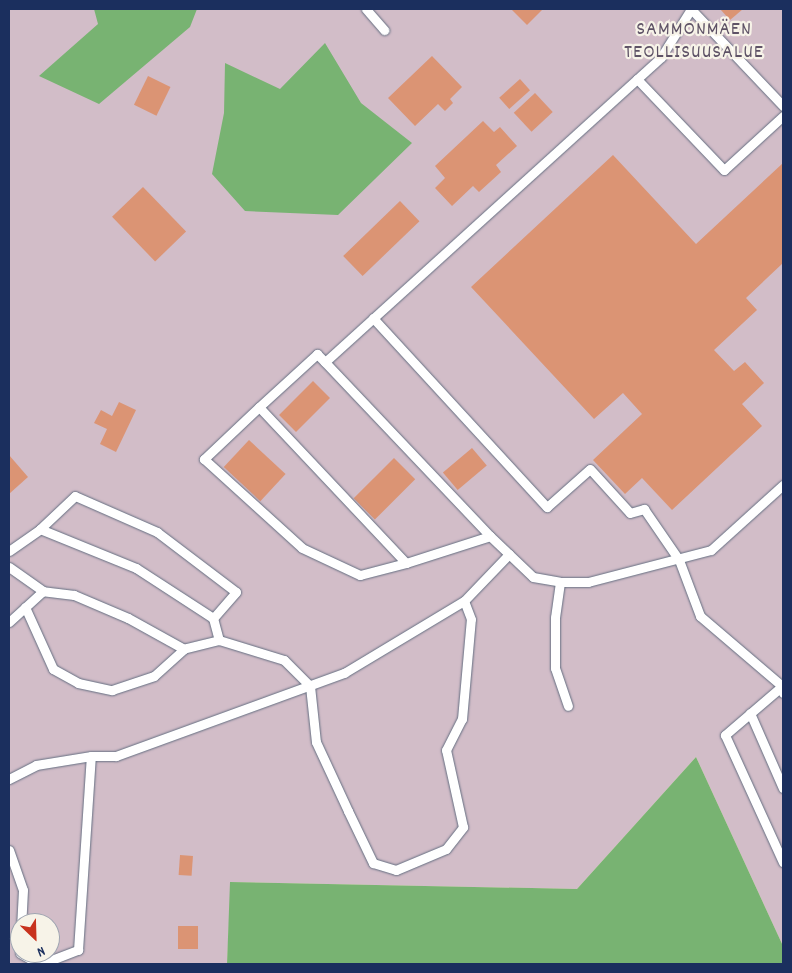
<!DOCTYPE html>
<meta charset="utf-8">
<style>
body{margin:0}
#map{position:relative;width:792px;height:973px;overflow:hidden;background:#ece3c3;font-family:Dekko,sans-serif}
div>[style]{position:absolute}
.industrial>*{inset:0;background:#d2bdc8}
.forest>*{inset:0;background:#78b372}
.building>*{inset:0;background:#db9474;transform-origin:0 0}
.roads{filter:drop-shadow(0 0 1px #646e81) drop-shadow(0 0 1px #646e81)}
.lane>*{height:9px;margin:-4.5px;padding:0 4.5px;transform-origin:4.5px;border-radius:4.5px;background:#fff}
span{translate:-50% -50%;white-space:nowrap;text-align:center;line-height:1.15;-webkit-text-stroke:4.5px #f7f3e8;paint-order:stroke}
.quarter-label{font-size:20px;color:#5e5266;letter-spacing:1px}
.frame{position:absolute;inset:0;border:10px solid #1b2f5e;pointer-events:none}
.north{position:absolute;left:10px;top:913px;width:50px;height:50px;box-sizing:border-box;background:#f7f3e8;border:1px solid #9fa5b1;border-radius:50%;rotate:156deg;font-size:14px;font-weight:700;line-height:20px;text-align:center;color:#1b2f5e}
.north::after{content:'';display:block;margin:auto;width:18px;height:22px;background:#c8321e;clip-path:polygon(50% 0,100% 100%,50% 72%,0 100%)}
</style>
<div id="map">
<div class="industrial">
<div style="clip-path:polygon(evenodd,9px 9px,783px 9px,783px 946px,696px 757px,577px 889px,231px 882px,227px 964px,9px 964px,9px 9px,20px 923px,50px 923px,50px 953px,20px 953px,20px 923px)"></div>
</div>
<div class="forest">
<div style="clip-path:polygon(94px 9px,197px 9px,190px 27px,99px 104px,39px 76px,98px 24px)"></div>
<div style="clip-path:polygon(325px 43px,361px 103px,412px 143px,338px 215px,245px 211px,212px 174px,224px 113px,225px 63px,280px 89px)"></div>
<div style="clip-path:polygon(696px 757px,783px 946px,783px 964px,227px 964px,230px 882px,577px 889px)"></div>
</div>
<div class="building">
<div style="clip-path:polygon(511px 9px,543px 9px,527px 25px)"></div>
<div style="clip-path:polygon(720px 9px,743px 9px,730px 20px)"></div>
<div style="clip-path:polygon(432px 56px,462px 87px,450px 99px,453px 103px,445px 111px,438px 104px,415px 126px,388px 98px)"></div>
<div style="left:148px;top:76px;width:25px;height:32px;rotate:26deg"></div>
<div style="left:520px;top:79px;width:15px;height:28px;rotate:48deg"></div>
<div style="left:535px;top:93px;width:26px;height:29px;rotate:47deg"></div>
<div style="clip-path:polygon(483px 121px,494px 132px,500px 127px,517px 146px,496px 165px,501px 172px,479px 192px,473px 186px,452px 206px,435px 188px,445px 178px,435px 166px)"></div>
<div style="clip-path:polygon(613px 155px,696px 244px,783px 163px,783px 263px,746px 298px,757px 310px,714px 350px,734px 371px,745px 362px,764px 383px,742px 404px,762px 426px,672px 510px,642px 478px,625px 494px,593px 460px,642px 414px,623px 393px,594px 419px,471px 287px)"></div>
<div style="left:143px;top:187px;width:62px;height:43px;rotate:46deg"></div>
<div style="left:400px;top:201px;width:28px;height:79px;rotate:46deg"></div>
<div style="left:313px;top:381px;width:24px;height:48px;rotate:45deg"></div>
<div style="clip-path:polygon(119px 402px,136px 410px,116px 452px,100px 444px,107px 429px,94px 423px,101px 410px,112px 416px)"></div>
<div style="left:249px;top:440px;width:50px;height:37px;rotate:43deg"></div>
<div style="left:472px;top:448px;width:23px;height:38px;rotate:50deg"></div>
<div style="clip-path:polygon(9px 455px,28px 477px,9px 494px)"></div>
<div style="left:394px;top:458px;width:30px;height:57px;rotate:45deg"></div>
<div style="left:180px;top:855px;width:13px;height:20px;rotate:4deg"></div>
<div style="left:178px;top:926px;width:20px;height:23px"></div>
</div>
<div class="roads">
<div class="lane">
<div style="left:366px;top:9px;width:28px;rotate:49deg"></div>
<div style="left:691px;top:9px;width:134px;rotate:46.5deg"></div>
<div style="left:637px;top:79px;width:126px;rotate:46.3deg"></div>
<div style="left:724px;top:170px;width:80px;rotate:-42.5deg"></div>
<div style="left:373px;top:318px;width:257px;rotate:47.4deg"></div>
<div style="left:547px;top:507px;width:57px;rotate:-41.5deg"></div>
<div style="left:590px;top:469px;width:59px;rotate:47.7deg"></div>
<div style="left:630px;top:513px;width:15px;rotate:-16deg"></div>
<div style="left:644px;top:509px;width:62px;rotate:55.5deg"></div>
<div style="left:679px;top:560px;width:60px;rotate:69.4deg"></div>
<div style="left:700px;top:616px;width:109px;rotate:40.5deg"></div>
<div style="left:259px;top:407px;width:79px;rotate:-42.4deg"></div>
<div style="left:317px;top:354px;width:11px;rotate:45deg"></div>
<div style="left:40px;top:529px;width:104px;rotate:22.1deg"></div>
<div style="left:136px;top:568px;width:92px;rotate:33deg"></div>
<div style="left:490px;top:536px;width:59px;rotate:43.6deg"></div>
<div style="left:533px;top:577px;width:27px;rotate:10deg"></div>
<div style="left:560px;top:582px;width:28px"></div>
<div style="left:588px;top:582px;width:127px;rotate:-14.6deg"></div>
<div style="left:711px;top:550px;width:97px;rotate:-42.1deg"></div>
<div style="left:9px;top:551px;width:38px;rotate:-35deg"></div>
<div style="left:40px;top:529px;width:48px;rotate:-43.3deg"></div>
<div style="left:75px;top:496px;width:90px;rotate:23.7deg"></div>
<div style="left:157px;top:532px;width:99px;rotate:37.2deg"></div>
<div style="left:236px;top:592px;width:35px;rotate:131deg"></div>
<div style="left:213px;top:618px;width:23px;rotate:75deg"></div>
<div style="left:219px;top:640px;width:36px;rotate:166deg"></div>
<div style="left:184px;top:649px;width:64px;rotate:-151deg"></div>
<div style="left:128px;top:618px;width:59px;rotate:-156.9deg"></div>
<div style="left:74px;top:595px;width:31px;rotate:-173deg"></div>
<div style="left:43px;top:591px;width:46px;rotate:137.6deg"></div>
<div style="left:406px;top:563px;width:214px;rotate:-133.3deg"></div>
<div style="left:259px;top:407px;width:76px;rotate:136.6deg"></div>
<div style="left:204px;top:459px;width:132px;rotate:42.2deg"></div>
<div style="left:302px;top:548px;width:64px;rotate:25deg"></div>
<div style="left:360px;top:575px;width:48px;rotate:-14.6deg"></div>
<div style="left:406px;top:563px;width:88px;rotate:-17.8deg"></div>
<div style="left:490px;top:536px;width:240px;rotate:-133.5deg"></div>
<div style="left:325px;top:362px;width:454px;rotate:-42.2deg"></div>
<div style="left:661px;top:57px;width:57px;rotate:-58deg"></div>
<div style="left:9px;top:567px;width:42px;rotate:35.2deg"></div>
<div style="left:560px;top:582px;width:36px;rotate:98deg"></div>
<div style="left:555px;top:618px;width:50px;rotate:90deg"></div>
<div style="left:555px;top:668px;width:40px;rotate:71.1deg"></div>
<div style="left:25px;top:607px;width:68px;rotate:65.7deg"></div>
<div style="left:53px;top:669px;width:29px;rotate:29deg"></div>
<div style="left:78px;top:683px;width:35px;rotate:12deg"></div>
<div style="left:112px;top:690px;width:44px;rotate:-18.4deg"></div>
<div style="left:154px;top:676px;width:40px;rotate:-42deg"></div>
<div style="left:219px;top:640px;width:68px;rotate:17.1deg"></div>
<div style="left:284px;top:660px;width:37px;rotate:45deg"></div>
<div style="left:310px;top:686px;width:56px;rotate:83.9deg"></div>
<div style="left:316px;top:742px;width:76px;rotate:65.1deg"></div>
<div style="left:348px;top:811px;width:58px;rotate:64.3deg"></div>
<div style="left:373px;top:863px;width:24px;rotate:17deg"></div>
<div style="left:396px;top:870px;width:54px;rotate:-22.8deg"></div>
<div style="left:446px;top:849px;width:28px;rotate:-52deg"></div>
<div style="left:463px;top:827px;width:79px;rotate:-102.4deg"></div>
<div style="left:446px;top:750px;width:35px;rotate:-63deg"></div>
<div style="left:462px;top:719px;width:100px;rotate:-84.9deg"></div>
<div style="left:471px;top:619px;width:19px;rotate:-111deg"></div>
<div style="left:783px;top:693px;width:6px;rotate:-108deg"></div>
<div style="left:781px;top:687px;width:74px;rotate:139.4deg"></div>
<div style="left:725px;top:735px;width:140px;rotate:65.5deg"></div>
<div style="left:750px;top:713px;width:82px;rotate:66.3deg"></div>
<div style="left:9px;top:779px;width:30px;rotate:-27deg"></div>
<div style="left:36px;top:765px;width:56px;rotate:-9.3deg"></div>
<div style="left:91px;top:756px;width:25px"></div>
<div style="left:116px;top:756px;width:243px;rotate:-20deg"></div>
<div style="left:344px;top:673px;width:140px;rotate:-31deg"></div>
<div style="left:464px;top:601px;width:65px;rotate:-46.2deg"></div>
<div style="left:9px;top:850px;width:42px;rotate:70.7deg"></div>
<div style="left:23px;top:890px;width:33px;rotate:93deg"></div>
<div style="left:20px;top:953px;width:22px;rotate:30deg"></div>
<div style="left:41px;top:964px;width:40px;rotate:-21deg"></div>
<div style="left:78px;top:950px;width:194px;rotate:-86.2deg"></div>
</div>
</div>
<div class="quarter-label">
<span style="left:694px;top:42px">SAMMONMÄEN<br>TEOLLISUUSALUE</span>
</div>
<div class="frame"></div>
<div class="north">N</div>
</div>
